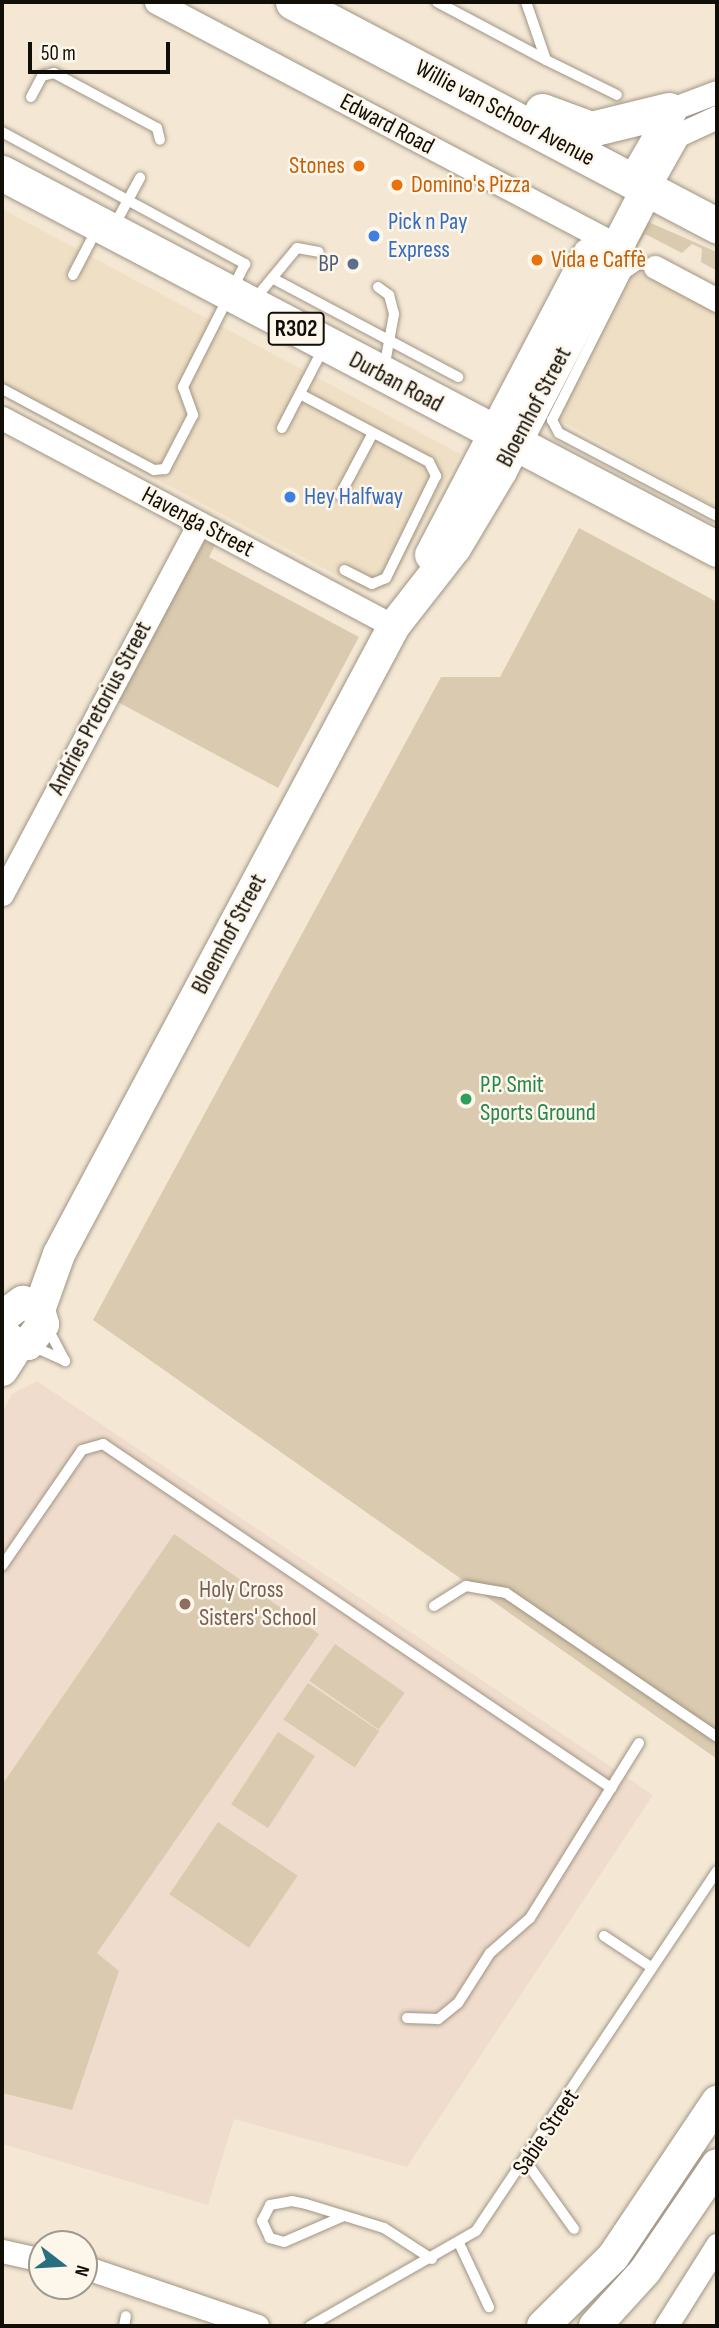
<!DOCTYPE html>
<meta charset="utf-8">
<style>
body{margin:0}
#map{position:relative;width:719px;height:2328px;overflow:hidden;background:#f4e8d5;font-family:"Sofia Sans Condensed",sans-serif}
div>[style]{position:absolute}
.built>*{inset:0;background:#efdfc5}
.education>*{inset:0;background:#f0dccd}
.green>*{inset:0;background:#dacaaf;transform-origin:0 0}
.roads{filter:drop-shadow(0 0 2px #a09584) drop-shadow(0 0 2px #a09584)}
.lane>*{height:10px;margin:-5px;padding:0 5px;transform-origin:5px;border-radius:5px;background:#fff}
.street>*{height:23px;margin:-11.5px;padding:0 11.5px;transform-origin:11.5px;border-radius:11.5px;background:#fff}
.secondary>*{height:32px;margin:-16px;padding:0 16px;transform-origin:16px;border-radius:16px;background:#fff}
.primary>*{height:35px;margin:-17.5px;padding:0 17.5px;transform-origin:17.5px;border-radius:17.5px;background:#fff}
.dots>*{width:19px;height:19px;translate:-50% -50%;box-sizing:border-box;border:4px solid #fdf6eb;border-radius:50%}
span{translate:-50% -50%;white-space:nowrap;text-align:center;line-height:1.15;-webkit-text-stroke:5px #fdf6eb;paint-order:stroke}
.shield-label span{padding:2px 5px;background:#fdf6eb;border:2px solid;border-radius:5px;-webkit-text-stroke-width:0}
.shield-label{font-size:23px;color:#110d07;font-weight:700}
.street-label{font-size:24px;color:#110d07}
.food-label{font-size:24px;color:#c56008}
.right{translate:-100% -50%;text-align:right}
.left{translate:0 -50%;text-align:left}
.shop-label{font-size:24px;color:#366cbe}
.service-label{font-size:24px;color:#4e5e75}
.leisure-label{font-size:24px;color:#27864d}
.education-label{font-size:24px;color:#785e54}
.frame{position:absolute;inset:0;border:4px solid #110d07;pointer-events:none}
.north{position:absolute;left:28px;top:2230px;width:70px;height:70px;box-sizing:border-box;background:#fdf6eb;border:2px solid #9f9990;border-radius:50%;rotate:107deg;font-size:19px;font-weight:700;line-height:28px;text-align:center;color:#110d07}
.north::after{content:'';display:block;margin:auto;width:24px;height:32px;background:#2a6f7f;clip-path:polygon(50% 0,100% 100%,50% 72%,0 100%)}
.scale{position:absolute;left:28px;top:42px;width:142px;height:32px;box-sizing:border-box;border:4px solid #110d07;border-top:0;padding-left:9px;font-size:21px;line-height:24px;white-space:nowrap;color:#110d07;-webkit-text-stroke:5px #fdf6eb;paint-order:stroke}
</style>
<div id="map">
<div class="built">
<div style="clip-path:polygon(2px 209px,460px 454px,389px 587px,370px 593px,2px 397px)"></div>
<div style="clip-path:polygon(646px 273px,717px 311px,717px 508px,558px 419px,631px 275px)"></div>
</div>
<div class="education">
<div style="clip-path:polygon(37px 1381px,653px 1795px,407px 2167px,234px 2119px,208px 2205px,2px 2144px,2px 1413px,12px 1394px)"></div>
</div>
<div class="green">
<div style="clip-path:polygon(644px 220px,717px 252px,717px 271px,701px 262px,702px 249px,692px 244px,682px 253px,645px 234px,631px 257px,626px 255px)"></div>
<div style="clip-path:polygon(579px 528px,717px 602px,717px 1759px,93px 1320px,441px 677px,500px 677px)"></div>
<div style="clip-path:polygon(204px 542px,216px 543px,209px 557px,359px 637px,278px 788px,116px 701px)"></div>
<div style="clip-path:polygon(174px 1534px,319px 1634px,97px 1953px,119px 1971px,72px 2110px,2px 2093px,2px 1785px)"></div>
<div style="left:335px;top:1644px;width:85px;height:45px;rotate:35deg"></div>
<div style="left:308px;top:1683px;width:86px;height:44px;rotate:34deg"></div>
<div style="left:278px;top:1732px;width:44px;height:86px;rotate:33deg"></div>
<div style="left:218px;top:1822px;width:96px;height:87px;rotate:34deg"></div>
</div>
<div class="roads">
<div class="lane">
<div style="left:437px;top:2px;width:123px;rotate:28deg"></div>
<div style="left:526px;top:2px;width:61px;rotate:71deg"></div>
<div style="left:546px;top:60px;width:79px;rotate:26.2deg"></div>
<div style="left:31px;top:97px;width:24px;rotate:-62deg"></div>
<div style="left:42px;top:76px;width:12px;rotate:-14deg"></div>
<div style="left:54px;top:73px;width:117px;rotate:28.1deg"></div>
<div style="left:157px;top:128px;width:12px;rotate:76deg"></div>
<div style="left:2px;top:132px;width:277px;rotate:28.5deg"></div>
<div style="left:245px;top:264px;width:138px;rotate:116.8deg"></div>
<div style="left:183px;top:387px;width:30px;rotate:70deg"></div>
<div style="left:193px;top:415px;width:61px;rotate:117.4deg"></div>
<div style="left:165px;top:469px;width:11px;rotate:175deg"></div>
<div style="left:154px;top:470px;width:172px;rotate:-151.9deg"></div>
<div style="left:114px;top:226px;width:55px;rotate:-61.6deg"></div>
<div style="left:655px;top:267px;width:16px;rotate:-169deg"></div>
<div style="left:639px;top:264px;width:16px;rotate:145deg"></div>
<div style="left:626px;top:273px;width:165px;rotate:116.7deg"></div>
<div style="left:552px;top:420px;width:15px;rotate:62deg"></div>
<div style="left:559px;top:433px;width:178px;rotate:27.7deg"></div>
<div style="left:73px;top:275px;width:54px;rotate:-62.5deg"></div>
<div style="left:272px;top:278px;width:211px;rotate:28deg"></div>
<div style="left:378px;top:287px;width:14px;rotate:36deg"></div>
<div style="left:389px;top:295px;width:20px;rotate:75deg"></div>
<div style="left:394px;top:314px;width:56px;rotate:100.3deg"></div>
<div style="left:254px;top:300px;width:67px;rotate:-50.4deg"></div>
<div style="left:297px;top:248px;width:22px;rotate:10deg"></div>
<div style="left:300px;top:394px;width:146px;rotate:27.8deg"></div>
<div style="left:429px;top:462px;width:16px;rotate:63deg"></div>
<div style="left:436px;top:476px;width:114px;rotate:116.1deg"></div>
<div style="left:386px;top:578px;width:15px;rotate:157deg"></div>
<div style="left:372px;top:584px;width:31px;rotate:-153deg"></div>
<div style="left:282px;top:428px;width:91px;rotate:-62.6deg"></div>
<div style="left:340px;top:495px;width:70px;rotate:-62deg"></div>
<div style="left:46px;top:1325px;width:41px;rotate:62.2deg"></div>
<div style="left:32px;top:1346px;width:36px;rotate:24deg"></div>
<div style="left:2px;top:1566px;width:141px;rotate:-55.4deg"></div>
<div style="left:82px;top:1450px;width:22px;rotate:-16deg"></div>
<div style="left:103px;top:1444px;width:614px;rotate:34.1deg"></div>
<div style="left:611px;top:1788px;width:153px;rotate:121.9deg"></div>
<div style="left:530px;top:1918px;width:53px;rotate:138.8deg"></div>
<div style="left:490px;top:1953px;width:59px;rotate:122.6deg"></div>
<div style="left:458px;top:2003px;width:26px;rotate:141deg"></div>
<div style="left:438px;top:2019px;width:31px;rotate:-178deg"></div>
<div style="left:434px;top:1606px;width:38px;rotate:-32deg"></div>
<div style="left:466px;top:1586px;width:41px;rotate:9.9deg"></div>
<div style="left:506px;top:1593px;width:255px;rotate:34.3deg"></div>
<div style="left:611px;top:1788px;width:53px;rotate:-58.1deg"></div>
<div style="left:604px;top:1936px;width:56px;rotate:33.4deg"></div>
<div style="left:527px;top:2163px;width:81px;rotate:54.5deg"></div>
<div style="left:344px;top:2216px;width:65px;rotate:156.6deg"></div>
<div style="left:284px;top:2242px;width:15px;rotate:-164deg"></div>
<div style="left:270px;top:2238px;width:19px;rotate:-115deg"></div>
<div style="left:262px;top:2221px;width:18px;rotate:-63deg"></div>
<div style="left:270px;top:2205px;width:22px;rotate:-10deg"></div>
<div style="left:292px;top:2201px;width:14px;rotate:12deg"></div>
<div style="left:306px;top:2204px;width:82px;rotate:17.1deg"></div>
<div style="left:384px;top:2228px;width:57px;rotate:32.9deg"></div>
<div style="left:459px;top:2243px;width:71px;rotate:64.9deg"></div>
<div style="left:124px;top:2326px;width:10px;rotate:-79deg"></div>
<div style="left:310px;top:2326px;width:191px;rotate:-29.8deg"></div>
<div style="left:476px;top:2231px;width:433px;rotate:-56.2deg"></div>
</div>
<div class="street">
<div style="left:156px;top:2px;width:522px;rotate:27.84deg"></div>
<div style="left:629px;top:179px;width:80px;rotate:-59.9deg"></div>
<div style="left:669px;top:110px;width:51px;rotate:-20.6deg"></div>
<div style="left:648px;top:188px;width:61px;rotate:-60.5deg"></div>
<div style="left:678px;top:135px;width:43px;rotate:-24.8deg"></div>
<div style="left:655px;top:267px;width:70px;rotate:28deg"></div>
<div style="left:2px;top:418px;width:444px;rotate:28deg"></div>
<div style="left:2px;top:894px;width:420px;rotate:-62deg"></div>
<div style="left:2px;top:2251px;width:41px;rotate:12.7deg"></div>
<div style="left:84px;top:2267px;width:183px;rotate:18.8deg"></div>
<div style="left:666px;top:2326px;width:96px;rotate:-57.8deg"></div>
</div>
<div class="secondary">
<div style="left:431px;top:555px;width:340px;rotate:-62.3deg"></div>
<div style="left:39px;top:1310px;width:59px;rotate:-70.3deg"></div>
<div style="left:59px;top:1254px;width:712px;rotate:-61.92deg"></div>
<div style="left:394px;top:626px;width:99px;rotate:-52deg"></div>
<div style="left:455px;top:548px;width:90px;rotate:-59.1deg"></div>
<div style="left:501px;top:471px;width:319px;rotate:-62.6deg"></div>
<div style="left:2px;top:1317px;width:26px;rotate:-36deg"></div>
<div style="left:23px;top:1302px;width:18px;rotate:27deg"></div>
<div style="left:39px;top:1310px;width:15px;rotate:74deg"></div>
<div style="left:43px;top:1324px;width:25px;rotate:127deg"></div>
<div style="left:28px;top:1344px;width:16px;rotate:-176deg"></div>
<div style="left:12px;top:1343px;width:16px;rotate:-130deg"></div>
<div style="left:2px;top:1370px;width:30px;rotate:-57deg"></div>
<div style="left:543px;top:2326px;width:98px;rotate:-44.6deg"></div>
<div style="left:613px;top:2257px;width:187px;rotate:-56.1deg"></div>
<div style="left:595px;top:2326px;width:74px;rotate:-47.7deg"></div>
<div style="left:645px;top:2271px;width:128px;rotate:-55.8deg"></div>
</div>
<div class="primary">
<div style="left:293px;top:2px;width:480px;rotate:27.8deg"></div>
<div style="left:542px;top:111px;width:52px;rotate:20.2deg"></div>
<div style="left:591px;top:129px;width:80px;rotate:-13.7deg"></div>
<div style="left:2px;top:173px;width:808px;rotate:27.74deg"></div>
</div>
</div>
<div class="dots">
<div style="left:359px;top:166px;background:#e8710a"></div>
<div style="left:397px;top:185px;background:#e8710a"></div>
<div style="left:374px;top:236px;background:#3f7fe0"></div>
<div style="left:537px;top:260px;background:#e8710a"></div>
<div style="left:353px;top:264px;background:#5c6f8a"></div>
<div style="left:290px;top:497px;background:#3f7fe0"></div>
<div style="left:466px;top:1099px;background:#2e9e5b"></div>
<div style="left:185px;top:1604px;background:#8d6e63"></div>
</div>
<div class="shield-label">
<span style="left:296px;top:329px">R302</span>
</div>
<div class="street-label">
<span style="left:505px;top:113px;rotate:28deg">Willie van Schoor Avenue</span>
<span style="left:387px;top:124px;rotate:28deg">Edward Road</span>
<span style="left:396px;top:382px;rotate:28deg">Durban Road</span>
<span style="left:534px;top:407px;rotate:-62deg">Bloemhof Street</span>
<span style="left:198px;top:522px;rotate:28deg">Havenga Street</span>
<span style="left:100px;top:708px;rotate:-62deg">Andries Pretorius Street</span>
<span style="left:229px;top:934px;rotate:-62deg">Bloemhof Street</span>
<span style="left:546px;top:2132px;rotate:-56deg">Sabie Street</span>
</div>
<div class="food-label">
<span class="right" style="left:345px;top:166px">Stones</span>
<span class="left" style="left:411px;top:185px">Domino's Pizza</span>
<span class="left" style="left:551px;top:260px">Vida e Caffè</span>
</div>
<div class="shop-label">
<span class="left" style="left:388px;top:236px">Pick n Pay<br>Express</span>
<span class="left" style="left:304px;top:497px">Hey Halfway</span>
</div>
<div class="service-label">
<span class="right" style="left:339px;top:264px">BP</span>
</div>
<div class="leisure-label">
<span class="left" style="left:480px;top:1099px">P.P. Smit<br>Sports Ground</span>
</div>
<div class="education-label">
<span class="left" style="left:199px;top:1604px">Holy Cross<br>Sisters' School</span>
</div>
<div class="frame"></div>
<div class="north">N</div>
<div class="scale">50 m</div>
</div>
